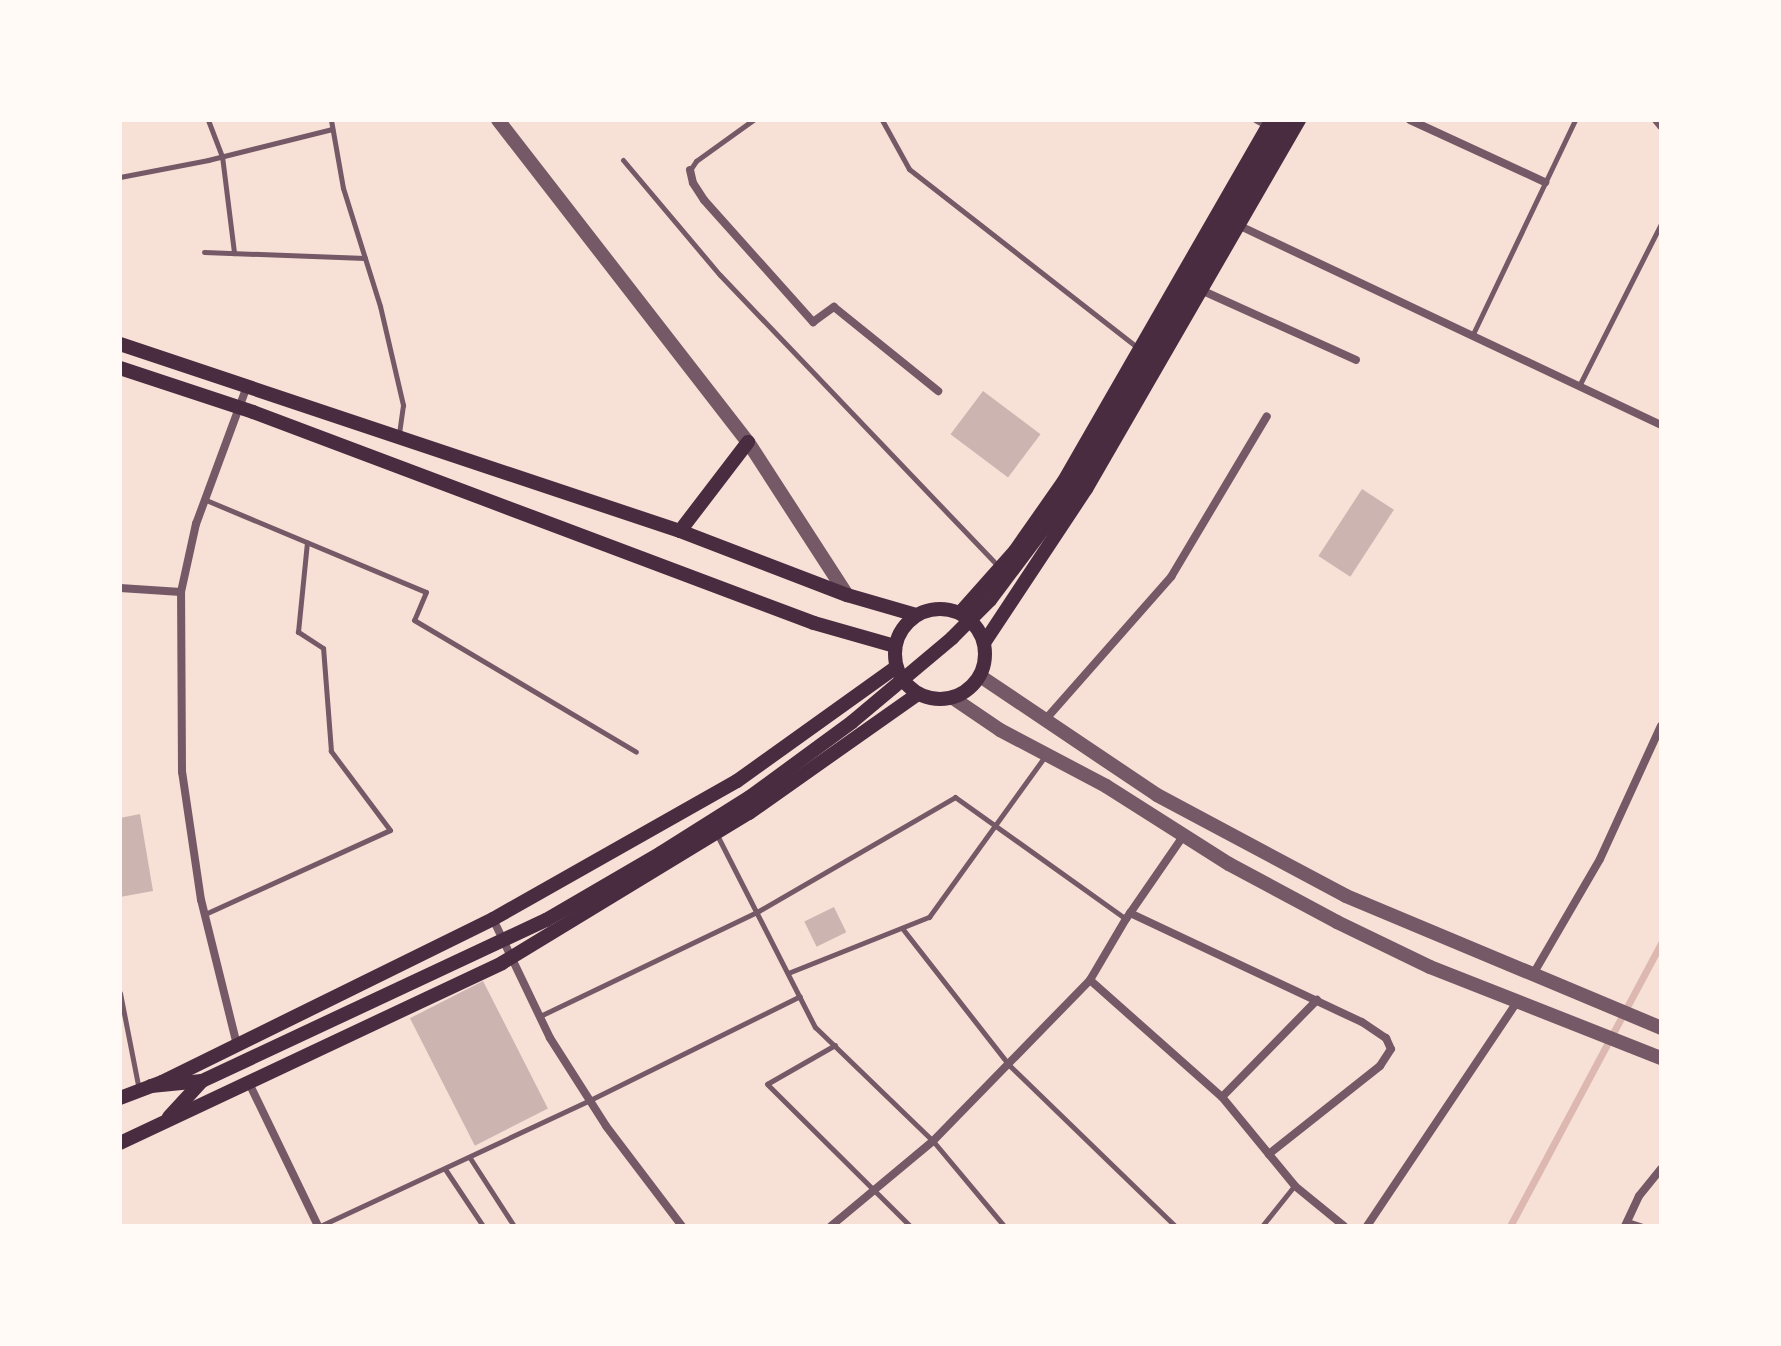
<!DOCTYPE html>
<style>
body{margin:0}
#map{position:relative;width:1781px;height:1346px;overflow:hidden;background:#f7e1d7;font-family:"Public Sans",sans-serif}
div>[style]{position:absolute}
.stream>*{height:7px;margin:-3.5px;padding:0 3.5px;transform-origin:3.5px;border-radius:3.5px;background:#dcb8b0}
.building>*{inset:0;background:#ccb4b1;transform-origin:0 0}
.service>*{height:5px;margin:-2.5px;padding:0 2.5px;transform-origin:2.5px;border-radius:2.5px;background:#755966}
.minor>*{height:8px;margin:-4px;padding:0 4px;transform-origin:4px;border-radius:4px;background:#755966}
.tertiary>*{height:14px;margin:-7px;padding:0 7px;transform-origin:7px;border-radius:7px;background:#755966}
.secondary>*{height:14px;margin:-7px;padding:0 7px;transform-origin:7px;border-radius:7px;background:#4a2c40}
.secondary>.ring{margin:-7px;padding:0;box-sizing:content-box;background:none;border:14px solid #4a2c40;border-radius:50%}
span{translate:-50% -50%;white-space:nowrap;text-align:center;line-height:1.15;-webkit-text-stroke:7px #fffaf5;paint-order:stroke}
.frame{position:absolute;inset:0;border:122px solid #fffaf5;pointer-events:none}
</style>
<div id="map">
<div class="stream">
<div style="left:1510px;top:1226px;width:321px;rotate:-61.9deg"></div>
</div>
<div class="building">
<div style="left:983px;top:391px;width:72px;height:54px;rotate:37deg"></div>
<div style="left:1362px;top:489px;width:38px;height:80px;rotate:33deg"></div>
<div style="clip-path:polygon(140px 814px,153px 891px,120px 897px,120px 818px)"></div>
<div style="left:834px;top:907px;width:28px;height:33px;rotate:64deg"></div>
<div style="left:483px;top:981px;width:143px;height:82px;rotate:63deg"></div>
</div>
<div class="service">
<div style="left:208px;top:120px;width:39px;rotate:69deg"></div>
<div style="left:222px;top:156px;width:98px;rotate:82.9deg"></div>
<div style="left:331px;top:120px;width:69px;rotate:80deg"></div>
<div style="left:343px;top:188px;width:124px;rotate:72.6deg"></div>
<div style="left:380px;top:306px;width:102px;rotate:76.9deg"></div>
<div style="left:403px;top:405px;width:28px;rotate:98deg"></div>
<div style="left:882px;top:120px;width:56px;rotate:61.1deg"></div>
<div style="left:909px;top:169px;width:292px;rotate:38deg"></div>
<div style="left:1255px;top:120px;width:13px;rotate:29deg"></div>
<div style="left:623px;top:160px;width:150px;rotate:49.9deg"></div>
<div style="left:720px;top:275px;width:404px;rotate:46.3deg"></div>
<div style="left:690px;top:170px;width:11px;rotate:-56deg"></div>
<div style="left:696px;top:161px;width:70px;rotate:-35.7deg"></div>
<div style="left:120px;top:177px;width:90px;rotate:-10.9deg"></div>
<div style="left:208px;top:160px;width:128px;rotate:-14deg"></div>
<div style="left:204px;top:252px;width:161px;rotate:2.1deg"></div>
<div style="left:1472px;top:336px;width:239px;rotate:-64.5deg"></div>
<div style="left:1579px;top:386px;width:182px;rotate:-63.2deg"></div>
<div style="left:206px;top:500px;width:238px;rotate:22.7deg"></div>
<div style="left:426px;top:592px;width:30px;rotate:113deg"></div>
<div style="left:414px;top:620px;width:258px;rotate:30.7deg"></div>
<div style="left:717px;top:835px;width:216px;rotate:63deg"></div>
<div style="left:815px;top:1027px;width:164px;rotate:44deg"></div>
<div style="left:933px;top:1141px;width:111px;rotate:50.1deg"></div>
<div style="left:205px;top:914px;width:203px;rotate:-24.4deg"></div>
<div style="left:390px;top:830px;width:99px;rotate:-126.8deg"></div>
<div style="left:331px;top:751px;width:103px;rotate:-94.4deg"></div>
<div style="left:323px;top:648px;width:30px;rotate:-147deg"></div>
<div style="left:298px;top:632px;width:90px;rotate:-84.3deg"></div>
<div style="left:902px;top:928px;width:174px;rotate:52deg"></div>
<div style="left:1009px;top:1065px;width:231px;rotate:44.1deg"></div>
<div style="left:788px;top:973px;width:152px;rotate:-21.7deg"></div>
<div style="left:929px;top:917px;width:200px;rotate:-54.2deg"></div>
<div style="left:120px;top:993px;width:99px;rotate:78.9deg"></div>
<div style="left:540px;top:1016px;width:241px;rotate:-25.6deg"></div>
<div style="left:757px;top:912px;width:229px;rotate:-30.1deg"></div>
<div style="left:955px;top:797px;width:210px;rotate:35.5deg"></div>
<div style="left:835px;top:1045px;width:78px;rotate:150.2deg"></div>
<div style="left:767px;top:1084px;width:202px;rotate:44.8deg"></div>
<div style="left:470px;top:1158px;width:81px;rotate:57.1deg"></div>
<div style="left:445px;top:1169px;width:69px;rotate:56.3deg"></div>
<div style="left:1627px;top:1221px;width:16px;rotate:18deg"></div>
<div style="left:320px;top:1226px;width:298px;rotate:-25deg"></div>
<div style="left:590px;top:1100px;width:234px;rotate:-26.3deg"></div>
<div style="left:1262px;top:1226px;width:51px;rotate:-51.3deg"></div>
</div>
<div class="minor">
<div style="left:1410px;top:120px;width:149px;rotate:24.7deg"></div>
<div style="left:1656px;top:120px;width:8px;rotate:50deg"></div>
<div style="left:690px;top:170px;width:13px;rotate:77deg"></div>
<div style="left:693px;top:183px;width:20px;rotate:57deg"></div>
<div style="left:704px;top:200px;width:164px;rotate:48.2deg"></div>
<div style="left:813px;top:322px;width:26px;rotate:-36deg"></div>
<div style="left:834px;top:307px;width:134px;rotate:38.9deg"></div>
<div style="left:1238px;top:225px;width:468px;rotate:25.3deg"></div>
<div style="left:1201px;top:290px;width:170px;rotate:24.3deg"></div>
<div style="left:120px;top:588px;width:61px;rotate:3.8deg"></div>
<div style="left:1045px;top:720px;width:191px;rotate:-48.6deg"></div>
<div style="left:1171px;top:577px;width:187px;rotate:-59.2deg"></div>
<div style="left:1130px;top:913px;width:256px;rotate:25.2deg"></div>
<div style="left:1362px;top:1022px;width:29px;rotate:34deg"></div>
<div style="left:1386px;top:1038px;width:12px;rotate:66deg"></div>
<div style="left:1391px;top:1049px;width:20px;rotate:123deg"></div>
<div style="left:1380px;top:1066px;width:142px;rotate:141.6deg"></div>
<div style="left:493px;top:919px;width:132px;rotate:64.4deg"></div>
<div style="left:550px;top:1038px;width:104px;rotate:57.5deg"></div>
<div style="left:606px;top:1126px;width:126px;rotate:52.8deg"></div>
<div style="left:1532px;top:976px;width:135px;rotate:-59.8deg"></div>
<div style="left:1600px;top:859px;width:146px;rotate:-65.4deg"></div>
<div style="left:1090px;top:980px;width:176px;rotate:41.6deg"></div>
<div style="left:1222px;top:1097px;width:115px;rotate:50.6deg"></div>
<div style="left:1295px;top:1186px;width:63px;rotate:39.2deg"></div>
<div style="left:237px;top:1045px;width:149px;rotate:-103.9deg"></div>
<div style="left:201px;top:900px;width:129px;rotate:-98.4deg"></div>
<div style="left:182px;top:772px;width:180px;rotate:-90.3deg"></div>
<div style="left:181px;top:592px;width:70px;rotate:-77.6deg"></div>
<div style="left:196px;top:524px;width:147px;rotate:-69.7deg"></div>
<div style="left:249px;top:1083px;width:159px;rotate:64.2deg"></div>
<div style="left:1222px;top:1097px;width:136px;rotate:-45.6deg"></div>
<div style="left:831px;top:1226px;width:133px;rotate:-39.8deg"></div>
<div style="left:933px;top:1141px;width:225px;rotate:-45.7deg"></div>
<div style="left:1090px;top:980px;width:71px;rotate:-59.5deg"></div>
<div style="left:1126px;top:919px;width:102px;rotate:-55.4deg"></div>
<div style="left:1367px;top:1226px;width:270px;rotate:-56.2deg"></div>
<div style="left:1625px;top:1226px;width:33px;rotate:-65deg"></div>
<div style="left:1639px;top:1196px;width:35px;rotate:-51deg"></div>
</div>
<div class="tertiary">
<div style="left:498px;top:120px;width:408px;rotate:52.2deg"></div>
<div style="left:748px;top:442px;width:182px;rotate:57.1deg"></div>
<div style="left:980px;top:676px;width:213px;rotate:33.9deg"></div>
<div style="left:1157px;top:795px;width:214px;rotate:28.1deg"></div>
<div style="left:1346px;top:896px;width:342px;rotate:22.7deg"></div>
<div style="left:953px;top:698px;width:57px;rotate:34.2deg"></div>
<div style="left:1000px;top:730px;width:120px;rotate:27.8deg"></div>
<div style="left:1106px;top:786px;width:146px;rotate:32.4deg"></div>
<div style="left:1229px;top:864px;width:123px;rotate:28.2deg"></div>
<div style="left:1337px;top:922px;width:103px;rotate:25.8deg"></div>
<div style="left:1430px;top:967px;width:248px;rotate:21.5deg"></div>
</div>
<div class="secondary">
<div style="left:120px;top:344px;width:590px;rotate:18.47deg"></div>
<div style="left:680px;top:531px;width:179px;rotate:21deg"></div>
<div style="left:847px;top:595px;width:72px;rotate:16.2deg"></div>
<div style="left:120px;top:368px;width:140px;rotate:18.3deg"></div>
<div style="left:253px;top:412px;width:599px;rotate:20.61deg"></div>
<div style="left:814px;top:623px;width:84px;rotate:15.9deg"></div>
<div style="left:680px;top:531px;width:112px;rotate:-52.6deg"></div>
<div class="ring" style="left:895px;top:609px;width:76px;height:76px"></div>
<div style="left:960px;top:613px;width:83px;rotate:-48.4deg"></div>
<div style="left:1015px;top:551px;width:85px;rotate:-55deg"></div>
<div style="left:1064px;top:481px;width:417px;rotate:-60.1deg"></div>
<div style="left:984px;top:643px;width:185px;rotate:-56.5deg"></div>
<div style="left:1086px;top:489px;width:426px;rotate:-60deg"></div>
<div style="left:151px;top:1086px;width:51px;rotate:-5.6deg"></div>
<div style="left:202px;top:1081px;width:380px;rotate:-25.1deg"></div>
<div style="left:546px;top:920px;width:133px;rotate:-30.2deg"></div>
<div style="left:661px;top:853px;width:105px;rotate:-32.2deg"></div>
<div style="left:750px;top:797px;width:127px;rotate:-36.3deg"></div>
<div style="left:852px;top:722px;width:131px;rotate:-40deg"></div>
<div style="left:952px;top:638px;width:54px;rotate:-45deg"></div>
<div style="left:990px;top:600px;width:125px;rotate:-53.1deg"></div>
<div style="left:1065px;top:500px;width:440px;rotate:-59.8deg"></div>
<div style="left:120px;top:1098px;width:45px;rotate:-20.9deg"></div>
<div style="left:162px;top:1082px;width:369px;rotate:-26.2deg"></div>
<div style="left:493px;top:919px;width:280px;rotate:-29.5deg"></div>
<div style="left:737px;top:781px;width:196px;rotate:-35.6deg"></div>
<div style="left:169px;top:1117px;width:49px;rotate:-47.5deg"></div>
<div style="left:120px;top:1143px;width:422px;rotate:-25.2deg"></div>
<div style="left:502px;top:963px;width:289px;rotate:-31.3deg"></div>
<div style="left:749px;top:813px;width:207px;rotate:-35.2deg"></div>
</div>
<div class="frame"></div>
</div>
